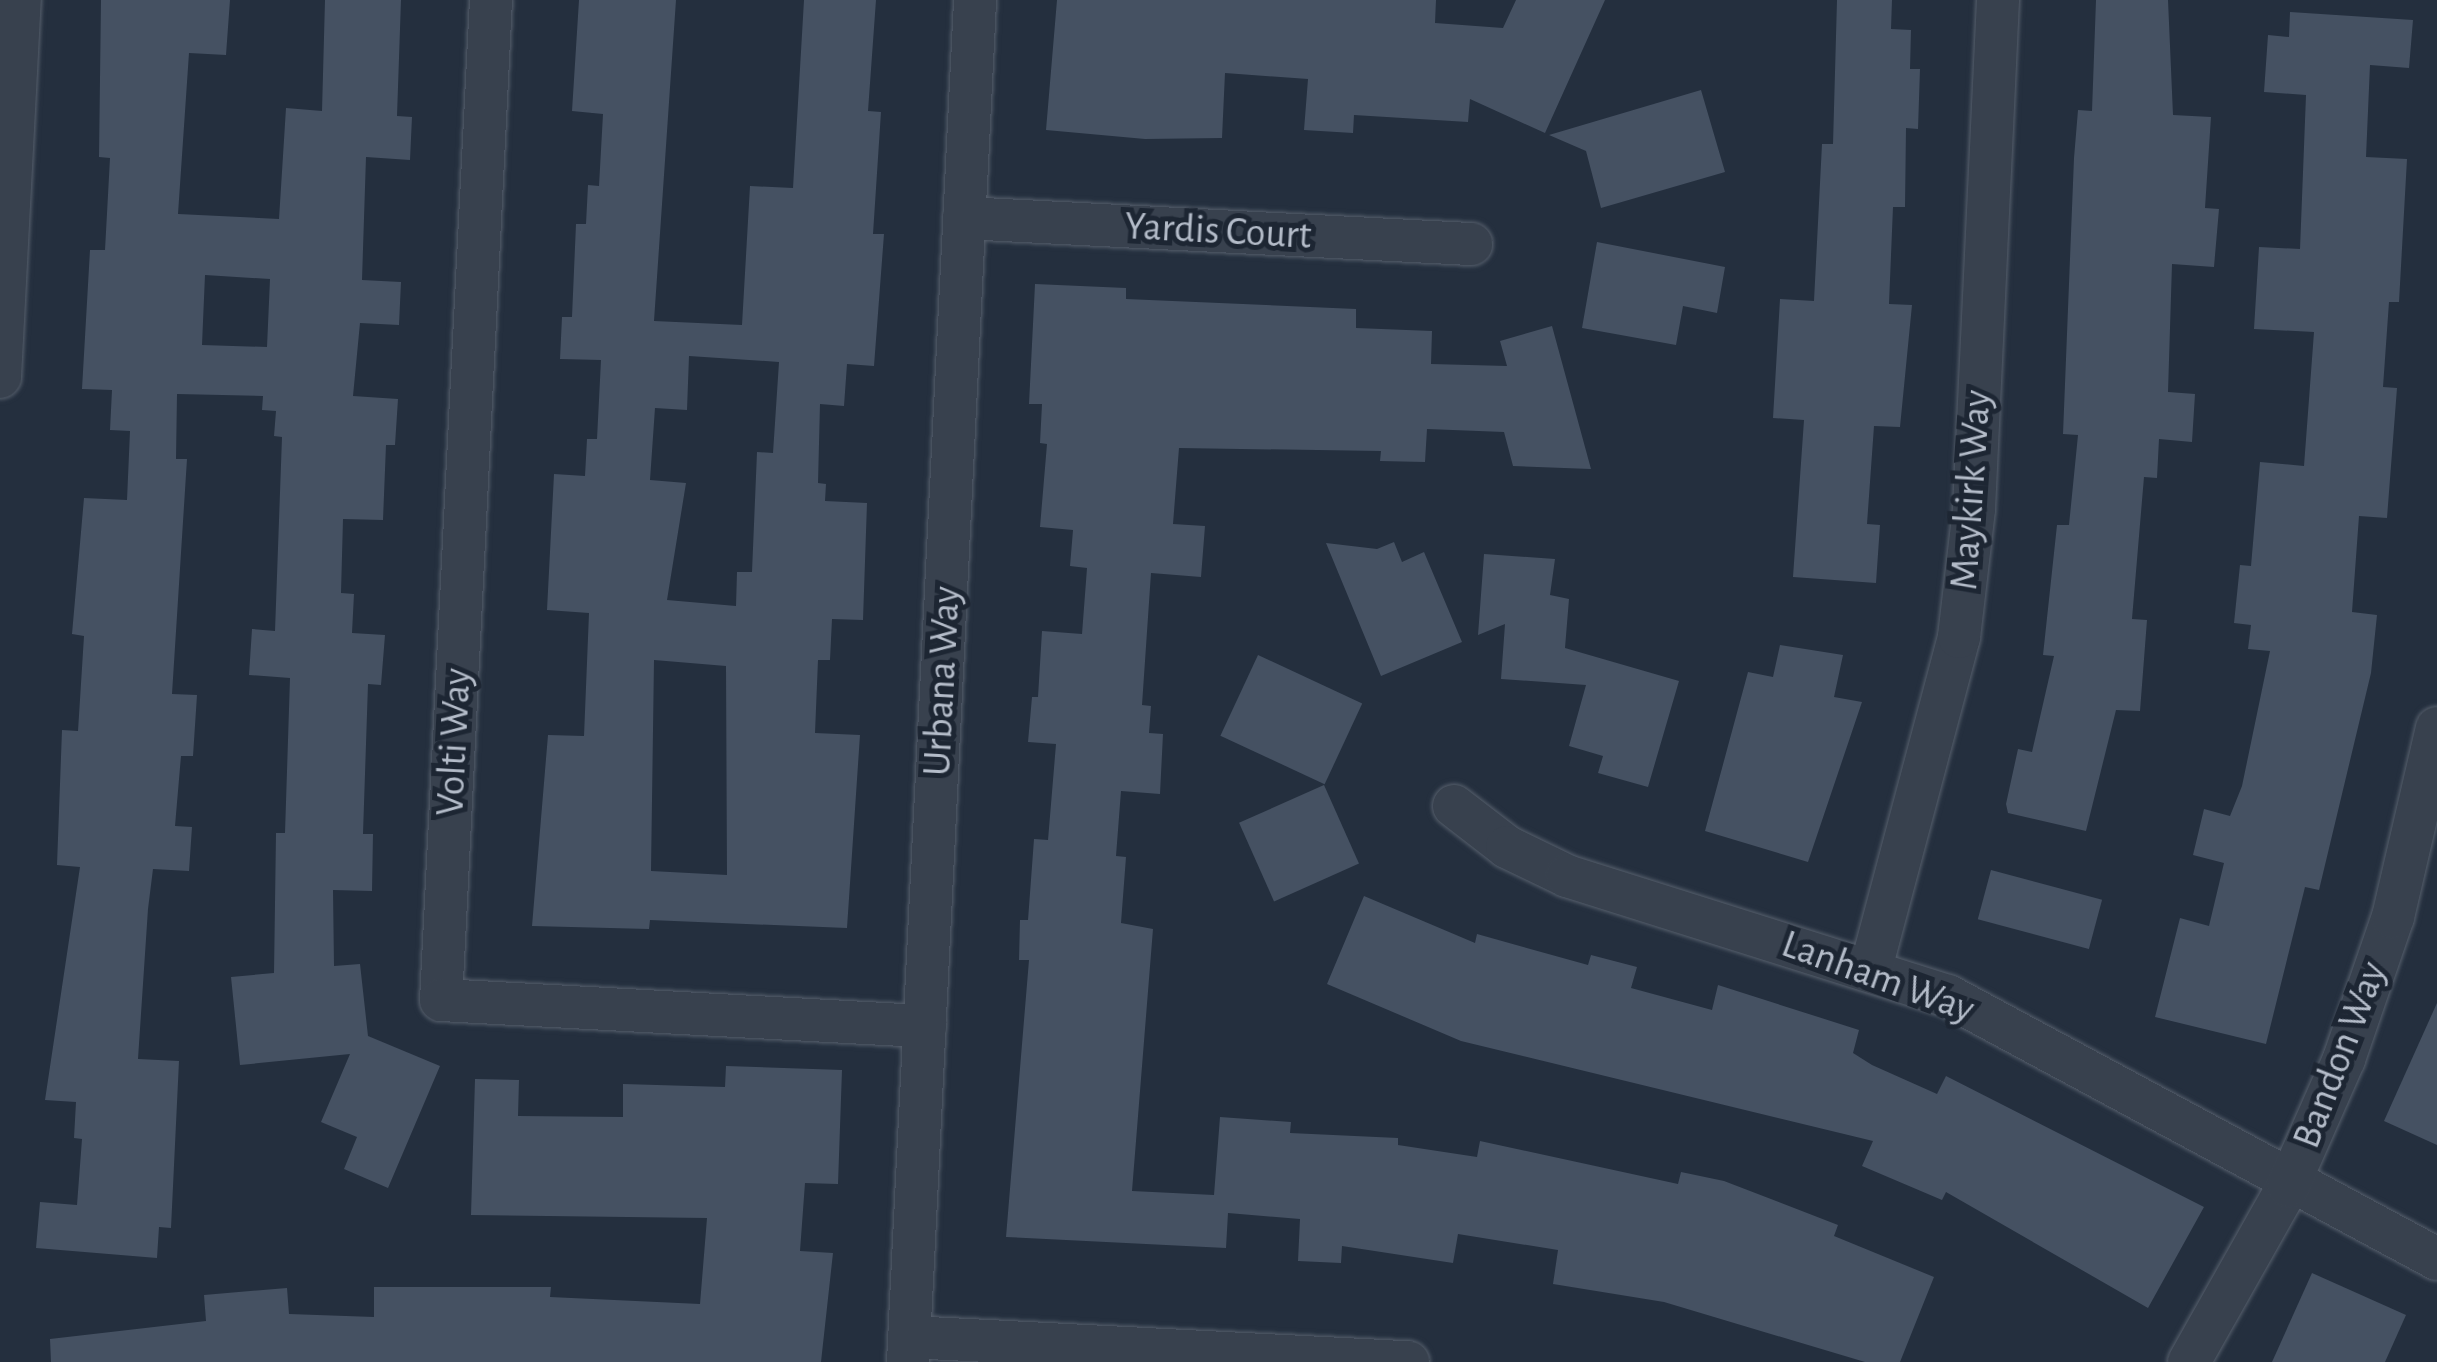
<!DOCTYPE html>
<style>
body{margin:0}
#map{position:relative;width:2437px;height:1362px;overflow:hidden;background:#242f3e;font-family:"Alegreya Sans",sans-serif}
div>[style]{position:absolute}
.building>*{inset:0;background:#455162;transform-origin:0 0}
.roads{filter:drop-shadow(0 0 2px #565f6c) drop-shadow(0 0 2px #565f6c)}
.minor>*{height:42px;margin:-21px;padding:0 21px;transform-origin:21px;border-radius:21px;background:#38414e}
span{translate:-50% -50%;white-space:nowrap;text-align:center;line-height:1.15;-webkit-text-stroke:10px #1d2633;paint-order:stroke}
.street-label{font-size:40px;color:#b4bcc9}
</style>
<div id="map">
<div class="building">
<div style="clip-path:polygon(evenodd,101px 0,230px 0,226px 55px,189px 53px,178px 214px,279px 219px,286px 108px,322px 111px,325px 0,401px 0,397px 116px,412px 117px,410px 160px,366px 157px,362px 280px,401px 282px,399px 325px,360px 323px,353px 396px,398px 399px,395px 445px,386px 445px,383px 520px,343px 519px,341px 593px,354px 594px,352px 633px,385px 635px,381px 685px,368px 684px,363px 834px,373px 834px,372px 891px,333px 890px,334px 966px,360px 964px,368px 1036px,440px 1066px,388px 1188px,344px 1169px,357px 1137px,321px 1122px,350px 1054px,240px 1065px,231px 977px,274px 973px,276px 833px,285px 833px,290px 678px,249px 675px,252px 629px,275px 631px,282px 437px,274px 436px,276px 411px,262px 410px,263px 396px,177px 394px,176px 459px,187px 459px,172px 694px,197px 695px,193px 756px,181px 756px,175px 826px,192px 827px,189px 871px,153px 869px,148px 909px,138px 1059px,179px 1061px,171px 1228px,159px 1227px,157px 1258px,36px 1248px,40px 1202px,77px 1205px,82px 1139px,74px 1138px,76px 1102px,45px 1100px,80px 867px,57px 865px,62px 730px,78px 731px,84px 636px,72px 634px,84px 498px,127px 500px,130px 431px,110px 430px,112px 390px,82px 389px,90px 250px,105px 250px,110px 158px,99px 157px,101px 0,205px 275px,270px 279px,267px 347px,202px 345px,205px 275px)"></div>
<div style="clip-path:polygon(evenodd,579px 0,676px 0,654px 321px,742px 325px,750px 186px,793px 188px,804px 0,876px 0,868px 111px,881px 112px,873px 234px,884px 234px,874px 366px,847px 364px,844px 406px,820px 404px,818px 483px,826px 484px,825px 501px,867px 503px,863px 620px,832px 619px,830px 660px,818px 660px,815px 733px,860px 735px,847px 928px,650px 920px,649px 929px,532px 926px,548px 735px,584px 736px,589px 613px,547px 610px,554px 474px,585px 476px,587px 439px,597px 439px,601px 360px,560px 359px,562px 317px,572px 317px,576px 224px,586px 224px,588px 185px,599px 186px,603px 114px,572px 111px,579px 0,689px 356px,779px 362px,773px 453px,757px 452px,752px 572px,737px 572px,736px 606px,667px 600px,686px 483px,650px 480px,655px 408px,687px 410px,689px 356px,579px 0,654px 660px,726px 666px,727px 875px,651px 871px,654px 660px)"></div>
<div style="clip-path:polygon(1057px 0,1436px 0,1435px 23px,1503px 28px,1516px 0,1605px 0,1545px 133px,1470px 99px,1468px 122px,1354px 115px,1353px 133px,1304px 130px,1308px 79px,1225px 73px,1222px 138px,1145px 139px,1046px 130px)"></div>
<div style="clip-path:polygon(1837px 0,1892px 0,1891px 29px,1911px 30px,1910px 69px,1920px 69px,1918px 129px,1906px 128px,1905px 207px,1893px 207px,1889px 304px,1912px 305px,1900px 427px,1874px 426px,1867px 524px,1880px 525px,1876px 583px,1793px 577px,1804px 420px,1773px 418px,1780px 299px,1814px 301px,1822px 144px,1833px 144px)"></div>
<div style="clip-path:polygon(2096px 0,2168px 0,2173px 115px,2211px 117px,2205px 208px,2219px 209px,2214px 267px,2172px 264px,2168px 392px,2195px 394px,2192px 442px,2159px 439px,2157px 478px,2144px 477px,2132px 619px,2147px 620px,2140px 711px,2116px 710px,2086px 831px,2008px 813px,2006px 804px,2018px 749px,2032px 752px,2054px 656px,2043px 655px,2057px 525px,2069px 525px,2078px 435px,2063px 434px,2074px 158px,2078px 110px,2092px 111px)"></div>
<div style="clip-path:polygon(2290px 12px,2413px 20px,2409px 68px,2370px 65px,2366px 157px,2407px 159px,2399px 302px,2389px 302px,2383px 387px,2397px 388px,2387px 518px,2359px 516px,2352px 612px,2377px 615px,2371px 673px,2319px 890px,2305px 887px,2266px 1044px,2155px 1017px,2180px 918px,2209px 926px,2224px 863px,2193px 855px,2204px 809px,2230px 816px,2242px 786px,2270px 651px,2248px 649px,2251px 625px,2234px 623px,2240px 565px,2251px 566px,2260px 462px,2304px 466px,2314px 332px,2254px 329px,2259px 247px,2300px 249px,2306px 95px,2264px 92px,2268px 35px,2289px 37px)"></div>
<div style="clip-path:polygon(1701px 90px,1725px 172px,1601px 208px,1586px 151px,1549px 135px)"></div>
<div style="clip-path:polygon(1597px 242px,1725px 267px,1717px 313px,1683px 306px,1676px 345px,1582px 328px)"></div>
<div style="clip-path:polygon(1035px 284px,1126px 288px,1126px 299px,1356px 309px,1356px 328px,1432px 331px,1431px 364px,1507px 366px,1500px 341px,1552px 326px,1591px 469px,1513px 466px,1504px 432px,1427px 429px,1425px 462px,1380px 461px,1381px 451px,1179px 448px,1173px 524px,1205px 526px,1201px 577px,1151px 573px,1142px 705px,1151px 706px,1149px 733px,1163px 734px,1160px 794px,1121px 791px,1116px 856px,1126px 857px,1121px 923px,1153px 929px,1132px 1191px,1214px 1195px,1220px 1117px,1291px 1122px,1290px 1133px,1398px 1138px,1398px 1145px,1477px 1157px,1480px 1141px,1678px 1184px,1681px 1172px,1724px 1181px,1838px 1225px,1834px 1236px,1934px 1277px,1900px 1362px,1865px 1362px,1664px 1302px,1553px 1284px,1558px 1250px,1458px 1234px,1453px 1263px,1342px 1246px,1341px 1263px,1298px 1261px,1300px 1219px,1228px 1213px,1226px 1248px,1006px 1237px,1029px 960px,1019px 960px,1020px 920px,1028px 920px,1034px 839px,1048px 840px,1056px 744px,1028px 742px,1032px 697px,1038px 697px,1042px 631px,1082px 634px,1087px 568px,1070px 566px,1073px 530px,1040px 527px,1047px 444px,1040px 443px,1042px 404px,1029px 404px)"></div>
<div style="clip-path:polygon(1394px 542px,1402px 562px,1424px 552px,1462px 642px,1381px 676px,1326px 543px,1377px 549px)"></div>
<div style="clip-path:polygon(1484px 554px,1555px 559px,1550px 595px,1569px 599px,1565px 648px,1679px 681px,1648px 787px,1598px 773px,1603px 756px,1569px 746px,1586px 685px,1501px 679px,1505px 624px,1478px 635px)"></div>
<div style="clip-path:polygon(1780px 645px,1843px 655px,1834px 697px,1862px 702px,1808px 862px,1705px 831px,1748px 672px,1773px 677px)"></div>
<div style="left:1258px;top:655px;width:115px;height:89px;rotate:25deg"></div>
<div style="left:1324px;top:785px;width:86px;height:93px;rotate:66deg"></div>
<div style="left:1991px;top:870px;width:115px;height:51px;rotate:15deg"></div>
<div style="clip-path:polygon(1364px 896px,1475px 943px,1477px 934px,1588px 965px,1591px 955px,1637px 967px,1631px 988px,1712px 1010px,1718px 985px,1859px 1030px,1853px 1053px,1872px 1065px,1937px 1094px,1946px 1076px,2204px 1207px,2148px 1308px,1946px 1192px,1942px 1200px,1862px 1166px,1873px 1141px,1461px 1041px,1327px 984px)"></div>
<div style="clip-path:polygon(2437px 1003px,2437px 1145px,2384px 1121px)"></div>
<div style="clip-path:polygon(726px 1066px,842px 1070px,838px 1184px,805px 1183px,800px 1251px,833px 1253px,821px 1362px,51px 1362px,50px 1339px,206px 1321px,204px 1295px,287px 1288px,289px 1314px,374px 1317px,374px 1287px,551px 1287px,550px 1297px,700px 1304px,707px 1218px,471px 1215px,475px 1079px,519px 1080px,518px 1116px,623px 1117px,623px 1084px,725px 1087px)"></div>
<div style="clip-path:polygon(2312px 1273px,2406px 1315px,2385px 1362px,2272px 1362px)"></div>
</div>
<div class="roads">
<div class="minor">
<div style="left:491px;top:0;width:1001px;rotate:92.86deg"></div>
<div style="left:441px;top:1000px;width:485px;rotate:3.1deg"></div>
<div style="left:964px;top:218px;width:508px;rotate:2.94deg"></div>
<div style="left:0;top:377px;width:378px;rotate:-87deg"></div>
<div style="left:1454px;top:806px;width:67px;rotate:37.7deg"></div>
<div style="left:1507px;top:847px;width:67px;rotate:25.8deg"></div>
<div style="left:1567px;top:876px;width:399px;rotate:17.5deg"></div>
<div style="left:1948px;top:996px;width:555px;rotate:28.27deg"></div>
<div style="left:1871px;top:968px;width:342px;rotate:-75.1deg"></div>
<div style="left:1959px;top:637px;width:129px;rotate:-83.3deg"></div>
<div style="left:1974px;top:509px;width:510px;rotate:-87.3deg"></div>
<div style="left:909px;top:1337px;width:500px;rotate:2.9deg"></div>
<div style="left:908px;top:1362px;width:1364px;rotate:-87.18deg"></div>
<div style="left:2189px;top:1362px;width:202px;rotate:-60.6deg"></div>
<div style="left:2288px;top:1186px;width:139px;rotate:-66.2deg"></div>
<div style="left:2344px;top:1059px;width:150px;rotate:-71deg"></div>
<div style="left:2393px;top:917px;width:194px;rotate:-76.9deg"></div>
</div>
</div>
<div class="street-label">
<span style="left:1218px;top:231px;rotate:3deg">Yardis Court</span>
<span style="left:1971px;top:490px;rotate:-86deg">Maykirk Way</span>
<span style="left:942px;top:681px;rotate:-87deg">Urbana Way</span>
<span style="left:454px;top:742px;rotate:-87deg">Volti Way</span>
<span style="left:1878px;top:977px;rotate:20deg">Lanham Way</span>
<span style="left:2340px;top:1055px;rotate:-69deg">Bandon Way</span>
</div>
</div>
